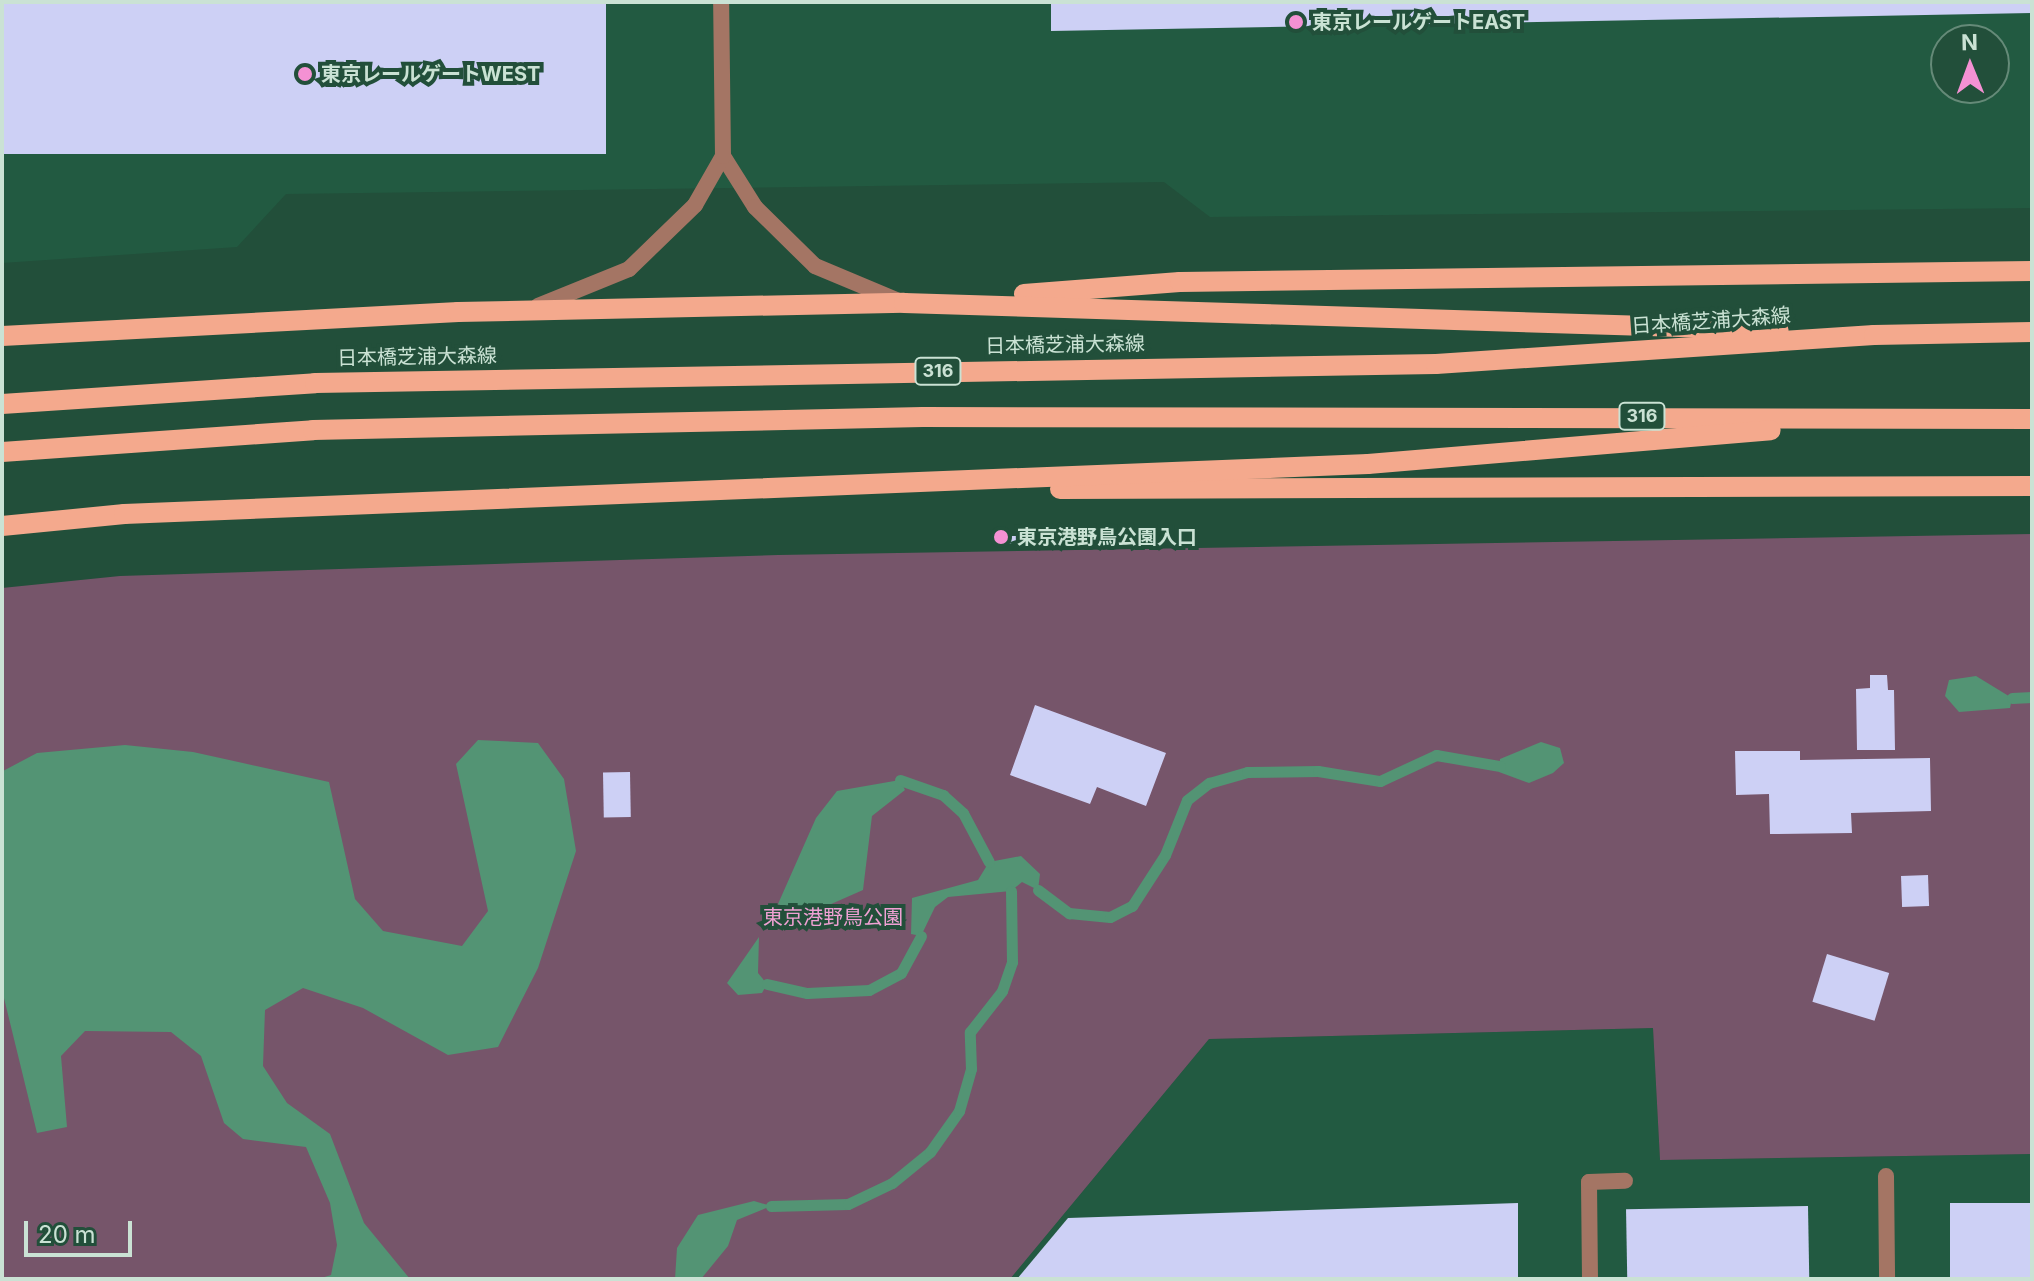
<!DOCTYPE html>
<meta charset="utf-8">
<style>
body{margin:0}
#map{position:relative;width:2034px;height:1281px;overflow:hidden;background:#224f3a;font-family:Inter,"Noto Sans JP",sans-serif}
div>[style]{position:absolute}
.built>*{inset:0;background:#225a41}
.green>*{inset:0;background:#76556a}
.water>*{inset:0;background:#539474}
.stream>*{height:11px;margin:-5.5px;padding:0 5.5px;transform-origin:5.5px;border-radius:5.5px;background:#539474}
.building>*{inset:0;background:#cdd0f5;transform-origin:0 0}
.service>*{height:16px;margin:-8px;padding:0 8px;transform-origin:8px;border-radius:8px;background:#a47564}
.primary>*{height:20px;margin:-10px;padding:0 10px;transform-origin:10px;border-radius:10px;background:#f4a98d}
.dots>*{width:22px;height:22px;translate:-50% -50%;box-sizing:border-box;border:4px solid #224f3a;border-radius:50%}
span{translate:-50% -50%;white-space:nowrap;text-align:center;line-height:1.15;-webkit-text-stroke:8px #224f3a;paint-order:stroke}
.shield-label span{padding:2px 6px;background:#224f3a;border:2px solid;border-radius:6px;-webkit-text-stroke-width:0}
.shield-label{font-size:18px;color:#cae2d4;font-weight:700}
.poi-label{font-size:20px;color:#cae2d4;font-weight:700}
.left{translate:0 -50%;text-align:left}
.street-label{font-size:20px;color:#cae2d4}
.park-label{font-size:20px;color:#f0a1d4}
.frame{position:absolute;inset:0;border:4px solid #cae2d4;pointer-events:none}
.north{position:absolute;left:1930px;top:24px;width:80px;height:80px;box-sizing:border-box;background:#224f3a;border:2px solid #658a78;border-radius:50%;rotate:359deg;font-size:22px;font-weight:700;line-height:32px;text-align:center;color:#cae2d4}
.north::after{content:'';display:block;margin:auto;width:28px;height:36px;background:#f491d3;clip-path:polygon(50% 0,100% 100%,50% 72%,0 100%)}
.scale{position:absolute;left:24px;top:1221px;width:108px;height:36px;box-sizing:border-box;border:4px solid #cae2d4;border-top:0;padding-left:10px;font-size:24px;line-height:28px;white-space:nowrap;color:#cae2d4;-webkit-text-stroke:6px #224f3a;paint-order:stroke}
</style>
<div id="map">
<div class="built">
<div style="clip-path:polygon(evenodd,2px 2px,2032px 2px,2032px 208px,1210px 217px,1164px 182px,286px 194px,237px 247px,2px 263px,2px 2px,1946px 40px,1994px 40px,1994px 88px,1946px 88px,1946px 40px)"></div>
<div style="clip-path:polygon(1653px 1028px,1660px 1160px,2032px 1154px,2032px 1279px,1010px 1279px,1209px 1039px)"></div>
</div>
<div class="green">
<div style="clip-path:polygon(2032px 534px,2032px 1154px,1660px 1160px,1653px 1028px,1209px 1039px,1010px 1279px,2px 1279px,2px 588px,120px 576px,778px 555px)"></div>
</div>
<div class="water">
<div style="clip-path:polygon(1976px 676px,2012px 698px,2010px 708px,1959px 712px,1945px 696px,1949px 680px)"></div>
<div style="clip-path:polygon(478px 740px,538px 743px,564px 779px,576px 851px,538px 968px,498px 1047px,448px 1055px,363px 1008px,303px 988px,265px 1010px,263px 1066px,287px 1103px,330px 1134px,364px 1223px,410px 1279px,318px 1279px,331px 1275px,337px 1245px,330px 1203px,306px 1147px,243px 1139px,224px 1123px,201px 1056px,171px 1032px,85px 1031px,61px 1056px,67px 1127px,37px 1133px,2px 990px,3px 771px,37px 753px,125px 745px,193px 752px,329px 782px,355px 899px,383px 931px,462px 946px,488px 911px,456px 764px)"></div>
<div style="clip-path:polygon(1541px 742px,1560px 748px,1564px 763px,1553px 773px,1529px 783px,1499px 772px,1500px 759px)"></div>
<div style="clip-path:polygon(900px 780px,905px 790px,872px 816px,863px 890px,804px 916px,778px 904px,816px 818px,837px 791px)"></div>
<div style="clip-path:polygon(1021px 856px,1040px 874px,1038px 890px,1022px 882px,1011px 891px,948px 897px,935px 907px,921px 936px,911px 934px,912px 898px,978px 880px,989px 862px)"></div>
<div style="clip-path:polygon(759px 937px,758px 973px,767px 984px,762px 993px,738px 995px,727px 983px)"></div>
<div style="clip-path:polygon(754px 1201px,771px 1206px,737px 1220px,728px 1246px,701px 1279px,675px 1279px,677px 1248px,698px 1215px)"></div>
</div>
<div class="stream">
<div style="left:2012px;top:698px;width:20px;rotate:-3deg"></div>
<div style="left:900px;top:780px;width:46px;rotate:19.2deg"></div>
<div style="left:943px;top:795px;width:27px;rotate:42deg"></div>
<div style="left:963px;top:813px;width:55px;rotate:62deg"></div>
<div style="left:1038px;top:890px;width:39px;rotate:37deg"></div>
<div style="left:1069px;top:913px;width:41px;rotate:5.6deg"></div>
<div style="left:1110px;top:917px;width:25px;rotate:-27deg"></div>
<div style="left:1132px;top:906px;width:61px;rotate:-57.1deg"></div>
<div style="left:1165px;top:855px;width:59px;rotate:-68.2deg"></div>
<div style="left:1187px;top:800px;width:28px;rotate:-38deg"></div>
<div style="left:1209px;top:783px;width:40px;rotate:-16deg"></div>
<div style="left:1247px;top:772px;width:71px;rotate:-0.8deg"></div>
<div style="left:1318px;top:771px;width:63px;rotate:9.2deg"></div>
<div style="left:1380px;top:781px;width:62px;rotate:-24.9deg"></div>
<div style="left:1436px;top:755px;width:65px;rotate:9.8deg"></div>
<div style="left:767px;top:984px;width:41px;rotate:12.7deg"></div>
<div style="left:807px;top:993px;width:62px;rotate:-2.8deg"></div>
<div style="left:869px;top:990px;width:36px;rotate:-28deg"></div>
<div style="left:901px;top:973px;width:42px;rotate:-61.6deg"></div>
<div style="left:771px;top:1206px;width:77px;rotate:-1.5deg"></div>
<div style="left:848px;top:1204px;width:49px;rotate:-25.5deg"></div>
<div style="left:892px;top:1183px;width:49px;rotate:-39.2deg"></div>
<div style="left:930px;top:1152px;width:50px;rotate:-54.7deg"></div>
<div style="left:959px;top:1111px;width:44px;rotate:-74.1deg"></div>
<div style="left:971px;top:1069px;width:37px;rotate:-92deg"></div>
<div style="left:970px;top:1032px;width:52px;rotate:-52deg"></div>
<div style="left:1002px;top:991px;width:31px;rotate:-71deg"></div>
<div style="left:1012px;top:962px;width:71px;rotate:-90.8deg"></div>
</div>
<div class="building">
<div style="left:2px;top:2px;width:604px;height:152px"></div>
<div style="clip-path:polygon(1051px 2px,2032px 2px,2032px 13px,1051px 31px)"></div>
<div style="clip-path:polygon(999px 536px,1029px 536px,1030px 544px,999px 543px)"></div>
<div style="clip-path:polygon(1870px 675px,1887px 675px,1888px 690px,1894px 690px,1895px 750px,1857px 750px,1856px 689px,1870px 688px)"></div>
<div style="clip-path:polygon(1035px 705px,1166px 753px,1146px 806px,1097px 787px,1090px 804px,1010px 775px)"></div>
<div style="clip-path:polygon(1735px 751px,1800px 751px,1800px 760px,1930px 758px,1931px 811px,1851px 813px,1852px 833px,1770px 834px,1769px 794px,1736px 795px)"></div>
<div style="left:630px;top:772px;width:45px;height:27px;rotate:89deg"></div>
<div style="left:1928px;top:875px;width:31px;height:27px;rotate:88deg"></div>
<div style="left:1827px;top:954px;width:65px;height:50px;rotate:17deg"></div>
<div style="clip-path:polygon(1518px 1203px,1518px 1279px,1017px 1279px,1068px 1218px)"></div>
<div style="left:2032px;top:1203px;width:76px;height:82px;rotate:90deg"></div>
<div style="left:1808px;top:1206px;width:73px;height:182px;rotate:89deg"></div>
</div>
<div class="service">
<div style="left:723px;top:156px;width:60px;rotate:57.9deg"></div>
<div style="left:755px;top:207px;width:84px;rotate:44.5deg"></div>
<div style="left:815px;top:266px;width:93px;rotate:22.7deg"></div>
<div style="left:538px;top:306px;width:98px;rotate:-22.1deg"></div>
<div style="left:629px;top:269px;width:92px;rotate:-44.1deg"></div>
<div style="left:695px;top:205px;width:56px;rotate:-60.3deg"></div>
<div style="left:723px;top:156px;width:154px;rotate:-90.7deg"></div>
<div style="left:1886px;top:1176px;width:103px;rotate:89.4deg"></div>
<div style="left:1590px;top:1279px;width:97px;rotate:-90.6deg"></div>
<div style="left:1589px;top:1182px;width:36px;rotate:-2deg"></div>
</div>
<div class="primary">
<div style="left:1024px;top:294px;width:156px;rotate:-4.4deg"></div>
<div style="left:1180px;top:282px;width:852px;rotate:-0.74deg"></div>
<div style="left:2px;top:336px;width:457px;rotate:-3deg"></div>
<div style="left:458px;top:312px;width:446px;rotate:-1.2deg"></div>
<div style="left:904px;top:303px;width:875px;rotate:1.77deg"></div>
<div style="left:2px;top:404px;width:314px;rotate:-3.8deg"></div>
<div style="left:315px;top:383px;width:1121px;rotate:-0.97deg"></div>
<div style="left:1436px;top:364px;width:439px;rotate:-3.8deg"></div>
<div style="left:1874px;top:335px;width:158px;rotate:-1.1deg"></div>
<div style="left:2px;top:452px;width:312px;rotate:-4deg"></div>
<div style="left:313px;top:430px;width:610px;rotate:-1.22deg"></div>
<div style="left:923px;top:417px;width:1109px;rotate:0.1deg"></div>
<div style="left:1060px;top:489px;width:972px;rotate:-0.18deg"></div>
<div style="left:2px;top:526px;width:123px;rotate:-5.6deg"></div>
<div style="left:124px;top:514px;width:1245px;rotate:-2.3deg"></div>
<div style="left:1368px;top:464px;width:404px;rotate:-4.8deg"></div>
</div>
<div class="dots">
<div style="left:1296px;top:22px;background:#f491d3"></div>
<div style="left:305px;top:74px;background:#f491d3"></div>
<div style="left:1001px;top:537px;background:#f491d3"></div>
</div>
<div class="shield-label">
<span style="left:938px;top:371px">316</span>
<span style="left:1642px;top:416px">316</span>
</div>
<div class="poi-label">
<span class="left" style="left:1312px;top:22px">東京レールゲートEAST</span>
<span class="left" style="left:321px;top:74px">東京レールゲートWEST</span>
<span class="left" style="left:1017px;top:537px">東京港野鳥公園入口</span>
</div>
<div class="street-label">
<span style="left:1711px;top:321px;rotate:-4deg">日本橋芝浦大森線</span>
<span style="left:1065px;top:345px;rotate:-1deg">日本橋芝浦大森線</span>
<span style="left:417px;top:357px;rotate:-1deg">日本橋芝浦大森線</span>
</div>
<div class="park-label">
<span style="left:833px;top:917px">東京港野鳥公園</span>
</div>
<div class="frame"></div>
<div class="north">N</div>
<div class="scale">20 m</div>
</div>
